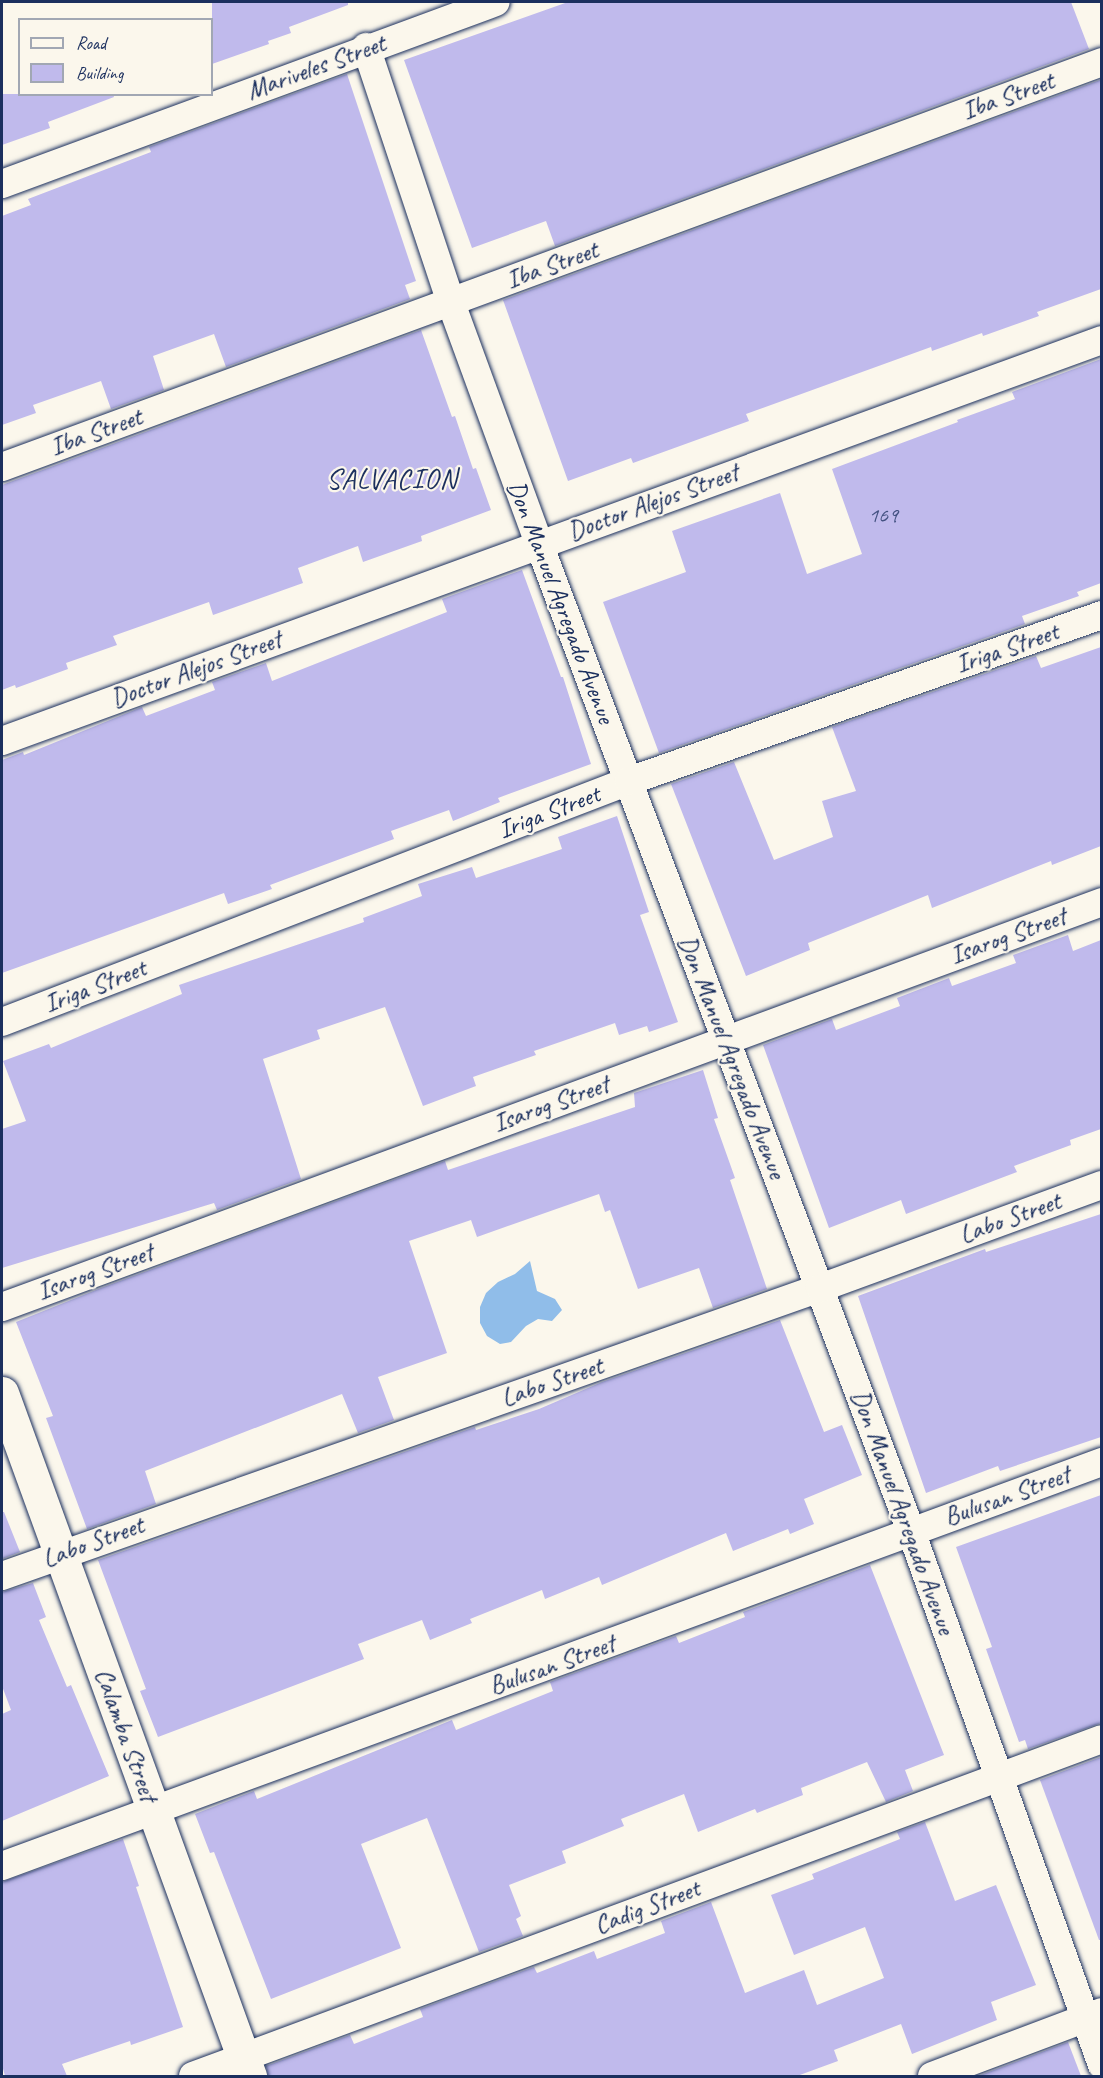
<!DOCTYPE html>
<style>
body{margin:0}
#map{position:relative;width:1103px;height:2078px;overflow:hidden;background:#fbf7ec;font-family:Caveat,sans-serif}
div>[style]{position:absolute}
.water>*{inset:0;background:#90bde9}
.building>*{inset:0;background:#c0baec}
.roads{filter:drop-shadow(0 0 2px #1b2f5e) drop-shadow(0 0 2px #1b2f5e)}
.street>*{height:28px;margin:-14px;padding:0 14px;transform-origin:14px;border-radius:14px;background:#fbf7ec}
.secondary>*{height:33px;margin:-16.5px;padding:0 16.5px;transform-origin:16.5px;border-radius:16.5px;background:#fbf7ec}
span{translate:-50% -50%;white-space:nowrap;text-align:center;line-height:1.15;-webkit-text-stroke:4.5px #fbf7ec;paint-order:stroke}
.number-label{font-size:22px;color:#445282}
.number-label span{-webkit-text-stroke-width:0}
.street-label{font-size:26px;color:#1b2f5e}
.quarter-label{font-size:28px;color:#1b2f5e;letter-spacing:1.5px}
.frame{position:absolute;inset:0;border:3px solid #1b2f5e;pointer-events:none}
.legend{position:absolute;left:18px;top:18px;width:195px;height:78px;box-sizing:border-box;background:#fbf7ec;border:2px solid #a1a7b3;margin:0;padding:8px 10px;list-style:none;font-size:18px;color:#1b2f5e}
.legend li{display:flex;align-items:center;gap:12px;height:30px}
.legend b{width:30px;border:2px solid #a1a7b3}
</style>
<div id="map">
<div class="water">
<div style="clip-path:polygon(530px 1261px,537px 1291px,555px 1299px,562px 1310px,552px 1321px,538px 1319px,526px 1326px,511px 1342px,500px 1344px,487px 1336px,480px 1323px,480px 1307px,486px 1293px,498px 1282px,515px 1274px)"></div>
</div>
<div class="building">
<div style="clip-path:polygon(212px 2px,348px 2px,348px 5px,289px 27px,291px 33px,268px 41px,269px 44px,212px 64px)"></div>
<div style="clip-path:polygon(568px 2px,1071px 2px,1089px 49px,555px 246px,546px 221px,472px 248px,404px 60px)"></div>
<div style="clip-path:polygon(347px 74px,416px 281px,405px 285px,410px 299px,226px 367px,214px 334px,153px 356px,164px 390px,111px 409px,101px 381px,33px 405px,36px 413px,2px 425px,2px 216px,31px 205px,28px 199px,151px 152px,149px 147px)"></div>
<div style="clip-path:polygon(1100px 80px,1101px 289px,1037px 312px,1039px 316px,983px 336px,982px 333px,932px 351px,931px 347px,746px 414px,749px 421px,633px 463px,631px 458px,568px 481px,503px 300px)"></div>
<div style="clip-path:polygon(2px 94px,113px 94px,114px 97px,48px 122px,50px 128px,2px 145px)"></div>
<div style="clip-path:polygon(421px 330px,452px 417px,455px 416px,473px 469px,476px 468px,491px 510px,421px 536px,422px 541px,363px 562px,358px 546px,298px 568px,303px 583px,213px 615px,209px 602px,113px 636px,117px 645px,66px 663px,68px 669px,16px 688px,15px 685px,2px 690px,2px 485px)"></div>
<div style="clip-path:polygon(1101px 359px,1101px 583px,1077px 592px,1079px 596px,1022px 616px,1025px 624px,659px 753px,603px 602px,686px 572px,672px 531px,780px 493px,807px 574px,862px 554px,832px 469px,958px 422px,957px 420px,1015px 399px,1012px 392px)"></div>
<div style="clip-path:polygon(522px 570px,561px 677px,563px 677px,591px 764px,498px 798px,500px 802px,453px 821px,449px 810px,391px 831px,394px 839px,270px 885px,272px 889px,228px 904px,224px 893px,2px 973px,2px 760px,23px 752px,24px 755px,142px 707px,146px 716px,215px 690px,212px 682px,266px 663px,272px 681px,447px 612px,442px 599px)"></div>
<div style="clip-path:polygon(1101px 647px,1101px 846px,1052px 865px,1051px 861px,932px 908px,928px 895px,808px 943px,810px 950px,746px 976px,671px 784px,734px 762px,774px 860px,833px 837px,822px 801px,856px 791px,832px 727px,1036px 656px,1041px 668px)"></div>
<div style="clip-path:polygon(617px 816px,649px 912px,640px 915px,678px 1022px,649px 1032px,647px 1026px,619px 1035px,615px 1023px,534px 1051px,536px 1055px,473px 1077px,476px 1086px,423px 1106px,385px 1007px,317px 1030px,320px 1039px,263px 1059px,301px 1179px,217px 1210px,214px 1203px,2px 1268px,2px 1129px,26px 1121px,3px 1061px,49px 1044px,51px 1048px,182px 994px,179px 985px,364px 922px,363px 918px,422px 896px,418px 884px,472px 867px,476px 878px,562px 849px,558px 837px)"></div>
<div style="clip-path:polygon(1068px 935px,1073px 951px,1101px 940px,1101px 1129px,1070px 1140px,1071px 1145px,1014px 1166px,1017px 1172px,906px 1214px,901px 1200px,829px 1228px,763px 1045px,832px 1019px,836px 1030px,900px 1006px,897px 998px,949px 978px,952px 986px,1016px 963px,1013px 955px)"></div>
<div style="clip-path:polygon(703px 1070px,718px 1118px,714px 1119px,735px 1178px,730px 1180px,767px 1289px,713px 1308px,699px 1268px,638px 1289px,610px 1210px,605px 1212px,599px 1194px,477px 1237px,471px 1220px,409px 1241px,447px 1353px,378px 1377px,394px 1420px,358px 1433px,342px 1394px,145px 1471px,156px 1504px,87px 1529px,46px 1418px,53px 1416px,16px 1322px,101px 1288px,445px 1161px,448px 1170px,635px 1107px,634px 1093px)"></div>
<div style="clip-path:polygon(1101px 1214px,1101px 1437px,1000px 1471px,998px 1466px,926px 1493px,858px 1296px,985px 1249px,986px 1252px)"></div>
<div style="clip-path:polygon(780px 1320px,824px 1432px,842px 1425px,862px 1475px,804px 1499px,814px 1524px,790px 1534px,788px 1529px,733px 1551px,726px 1533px,602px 1585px,599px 1577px,545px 1599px,542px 1590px,470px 1619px,472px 1623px,430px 1640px,422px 1620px,358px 1644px,364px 1659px,158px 1737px,140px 1691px,146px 1689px,98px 1560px,475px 1427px,476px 1430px,539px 1409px,602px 1382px)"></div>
<div style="clip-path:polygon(1101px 1495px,1101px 1723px,1028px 1749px,1025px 1740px,1019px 1742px,986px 1649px,992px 1647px,956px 1547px)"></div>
<div style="clip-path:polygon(2px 1512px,4px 1512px,20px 1552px,2px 1559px)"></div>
<div style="clip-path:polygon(870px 1565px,944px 1755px,905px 1770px,913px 1791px,886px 1802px,867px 1762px,801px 1788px,803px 1795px,757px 1813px,755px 1809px,698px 1832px,684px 1794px,621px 1819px,624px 1826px,562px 1851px,566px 1863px,509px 1885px,521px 1916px,516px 1919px,523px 1936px,479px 1952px,427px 1818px,361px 1844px,401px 1948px,271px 1999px,214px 1852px,210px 1853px,195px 1814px,254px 1791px,257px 1799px,452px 1720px,456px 1730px,553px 1691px,550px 1682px,676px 1636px,679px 1643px,745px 1617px,743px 1612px)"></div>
<div style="clip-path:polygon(33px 1583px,46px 1617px,39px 1620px,67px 1687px,71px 1685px,109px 1776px,2px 1821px,2px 1714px,11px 1710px,2px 1686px,2px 1592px)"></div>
<div style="clip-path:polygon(1101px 1757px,1101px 1940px,1099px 1940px,1040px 1780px)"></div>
<div style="clip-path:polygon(925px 1822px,955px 1901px,996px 1885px,1036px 1985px,991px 2002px,997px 2020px,912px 2054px,901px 2024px,834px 2050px,838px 2061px,797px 2076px,268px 2076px,266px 2066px,350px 2035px,354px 2044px,423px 2017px,420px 2009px,534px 1967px,537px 1973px,594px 1951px,597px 1959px,665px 1933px,661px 1921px,711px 1902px,745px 1993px,804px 1970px,817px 2005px,884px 1978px,865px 1927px,794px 1955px,771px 1895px,814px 1879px,812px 1874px,900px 1839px,897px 1832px)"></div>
<div style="clip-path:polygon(123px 1839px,139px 1886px,136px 1887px,183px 2027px,131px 2045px,130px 2041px,62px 2064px,67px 2076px,5px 2076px,2px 2065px,2px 1882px)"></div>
<div style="clip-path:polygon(1068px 2042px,1081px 2076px,978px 2076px)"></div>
</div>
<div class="roads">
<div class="street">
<div style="left:366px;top:47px;width:270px;rotate:71.6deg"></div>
<div style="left:451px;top:303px;width:257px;rotate:69.9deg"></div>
<div style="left:539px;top:544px;width:1055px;rotate:69.35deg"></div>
<div style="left:911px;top:1531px;width:567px;rotate:70.32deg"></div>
<div style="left:2px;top:184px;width:526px;rotate:-20.22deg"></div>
<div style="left:2px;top:467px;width:1172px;rotate:-20.21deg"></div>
<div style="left:2px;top:741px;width:1171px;rotate:-20.03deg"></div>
<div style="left:2px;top:1022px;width:672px;rotate:-21.03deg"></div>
<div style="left:629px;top:781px;width:501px;rotate:-19.34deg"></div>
<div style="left:2px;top:1307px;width:1172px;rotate:-20.21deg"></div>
<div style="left:2px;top:1576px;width:867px;rotate:-19.4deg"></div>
<div style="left:820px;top:1288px;width:300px;rotate:-20.1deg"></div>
<div style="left:2px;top:1866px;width:1172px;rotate:-20.17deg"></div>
<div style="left:193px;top:2076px;width:969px;rotate:-20.34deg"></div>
<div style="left:932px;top:2076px;width:182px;rotate:-20.6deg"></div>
</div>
<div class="secondary">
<div style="left:2px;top:1393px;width:727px;rotate:70.04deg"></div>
</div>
</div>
<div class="number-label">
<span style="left:883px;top:516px">169</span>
</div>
<div class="street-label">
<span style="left:316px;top:67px;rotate:-20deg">Mariveles Street</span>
<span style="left:1008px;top:96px;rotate:-20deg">Iba Street</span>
<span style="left:552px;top:265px;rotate:-20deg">Iba Street</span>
<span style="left:96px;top:432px;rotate:-20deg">Iba Street</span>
<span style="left:653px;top:502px;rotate:-20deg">Doctor Alejos Street</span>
<span style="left:561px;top:602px;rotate:69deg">Don Manuel Agregado Avenue</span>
<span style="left:1007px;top:648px;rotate:-19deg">Iriga Street</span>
<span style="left:196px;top:669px;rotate:-20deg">Doctor Alejos Street</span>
<span style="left:549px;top:812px;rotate:-21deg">Iriga Street</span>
<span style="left:1008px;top:936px;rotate:-20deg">Isarog Street</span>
<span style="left:95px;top:986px;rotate:-21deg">Iriga Street</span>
<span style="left:732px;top:1057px;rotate:69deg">Don Manuel Agregado Avenue</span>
<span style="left:551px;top:1104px;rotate:-20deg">Isarog Street</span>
<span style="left:1010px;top:1218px;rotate:-20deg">Labo Street</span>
<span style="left:95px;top:1272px;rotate:-20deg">Isarog Street</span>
<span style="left:552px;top:1382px;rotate:-19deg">Labo Street</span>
<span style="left:1007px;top:1496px;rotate:-20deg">Bulusan Street</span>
<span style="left:903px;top:1512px;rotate:70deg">Don Manuel Agregado Avenue</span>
<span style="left:93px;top:1542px;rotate:-20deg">Labo Street</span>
<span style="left:552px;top:1665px;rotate:-20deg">Bulusan Street</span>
<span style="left:126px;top:1735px;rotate:70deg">Calamba Street</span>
<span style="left:647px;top:1907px;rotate:-21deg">Cadig Street</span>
</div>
<div class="quarter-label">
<span style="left:392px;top:479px">SALVACION</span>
</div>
<div class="frame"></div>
<ul class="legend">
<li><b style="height:8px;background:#fbf7ec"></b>Road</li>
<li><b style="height:16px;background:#c0baec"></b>Building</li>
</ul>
</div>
